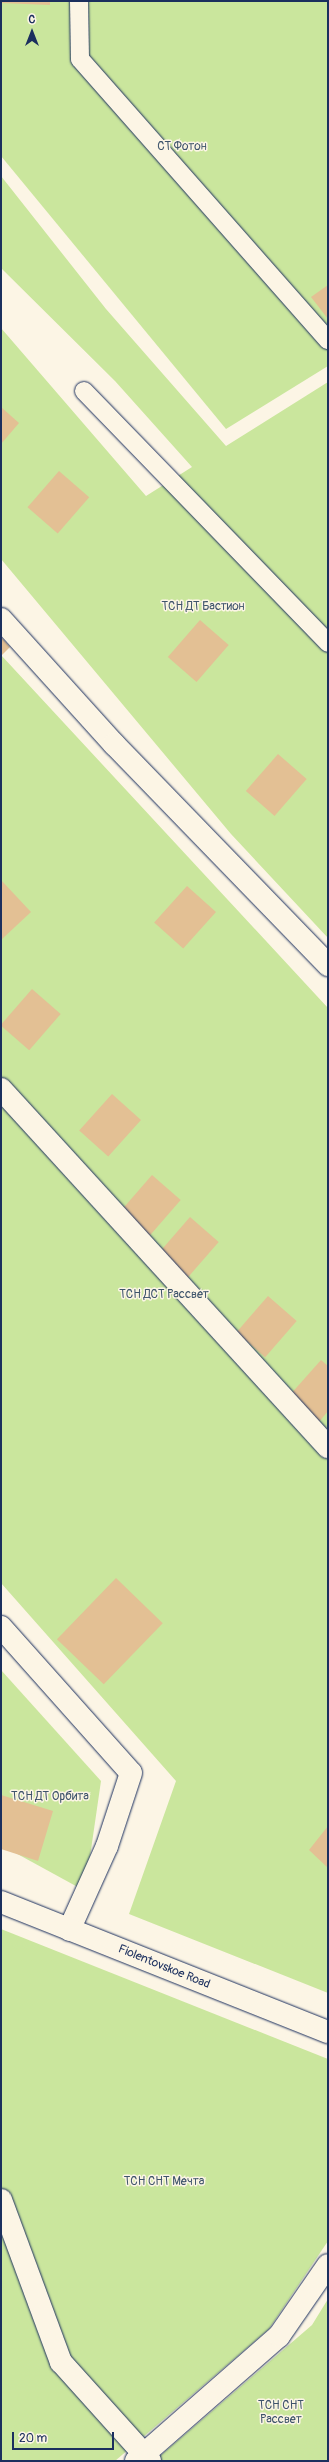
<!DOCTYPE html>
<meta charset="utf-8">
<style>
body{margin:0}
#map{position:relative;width:329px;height:2462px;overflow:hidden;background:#fcf5e5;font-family:Pangolin,sans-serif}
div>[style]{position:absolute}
.green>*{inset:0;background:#cae69d}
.building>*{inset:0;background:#e3c094;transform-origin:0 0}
.roads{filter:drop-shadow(0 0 1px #1b2f5e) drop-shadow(0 0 1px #1b2f5e)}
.service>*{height:18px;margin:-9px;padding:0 9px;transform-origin:9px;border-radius:9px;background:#fcf5e5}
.minor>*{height:22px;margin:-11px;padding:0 11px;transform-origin:11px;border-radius:11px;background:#fcf5e5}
.secondary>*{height:22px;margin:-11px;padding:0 11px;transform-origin:11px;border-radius:11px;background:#fcf5e5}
span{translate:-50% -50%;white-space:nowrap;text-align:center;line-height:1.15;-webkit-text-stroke:3px #fcf5e5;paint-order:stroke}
.park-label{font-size:12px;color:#3e546b}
.street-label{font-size:12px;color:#1b2f5e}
.frame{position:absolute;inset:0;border:2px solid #1b2f5e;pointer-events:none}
.north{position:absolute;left:12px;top:12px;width:40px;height:40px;-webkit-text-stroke:3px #fcf5e5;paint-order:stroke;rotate:0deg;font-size:11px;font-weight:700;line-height:16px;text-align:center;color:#1b2f5e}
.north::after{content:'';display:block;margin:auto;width:14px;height:18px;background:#1b2f5e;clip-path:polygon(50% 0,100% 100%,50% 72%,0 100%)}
.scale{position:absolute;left:12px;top:2432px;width:102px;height:18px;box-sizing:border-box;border:2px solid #1b2f5e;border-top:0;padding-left:5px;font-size:12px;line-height:14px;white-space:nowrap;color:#1b2f5e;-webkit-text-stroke:3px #fcf5e5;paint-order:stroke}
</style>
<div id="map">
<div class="green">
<div style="clip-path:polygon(1px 1px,328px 1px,328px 366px,226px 429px,1px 156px)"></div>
<div style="clip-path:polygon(1px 176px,106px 309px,226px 446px,328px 382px,328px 938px,231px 834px,1px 559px,1px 328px,146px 496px,192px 467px,115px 381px,1px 268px)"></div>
<div style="clip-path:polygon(1px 655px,328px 1008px,328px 1993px,129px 1914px,176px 1781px,1px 1583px)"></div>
<div style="clip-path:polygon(1px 1670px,101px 1781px,85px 1891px,1px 1845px)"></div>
<div style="clip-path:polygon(1px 1929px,328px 2059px,328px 2241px,269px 2329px,115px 2461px,1px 2461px)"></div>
<div style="clip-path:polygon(328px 2299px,328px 2461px,154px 2461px,312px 2325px)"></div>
</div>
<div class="building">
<div style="clip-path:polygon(1px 1px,50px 1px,50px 5px,1px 3px)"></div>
<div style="clip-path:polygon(328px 285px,328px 319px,311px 297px)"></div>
<div style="clip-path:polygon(1px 407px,19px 423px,1px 444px)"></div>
<div style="left:59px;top:471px;width:40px;height:48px;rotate:41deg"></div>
<div style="left:200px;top:620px;width:38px;height:49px;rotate:41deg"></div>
<div style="clip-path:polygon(1px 637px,10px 647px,1px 656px)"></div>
<div style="left:278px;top:754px;width:38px;height:49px;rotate:41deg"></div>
<div style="clip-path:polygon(1px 880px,31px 912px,1px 940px)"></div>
<div style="left:187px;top:886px;width:39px;height:49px;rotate:42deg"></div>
<div style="left:32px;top:989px;width:38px;height:48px;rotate:41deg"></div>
<div style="left:112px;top:1094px;width:39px;height:49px;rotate:42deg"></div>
<div style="left:152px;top:1175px;width:38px;height:48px;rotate:41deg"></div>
<div style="left:190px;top:1217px;width:38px;height:48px;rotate:41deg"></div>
<div style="left:268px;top:1296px;width:38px;height:48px;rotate:41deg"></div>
<div style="clip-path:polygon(321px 1360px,328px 1366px,328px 1411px,319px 1422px,289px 1396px)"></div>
<div style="left:116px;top:1578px;width:65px;height:85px;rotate:44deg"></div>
<div style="clip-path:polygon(1px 1795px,53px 1811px,38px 1861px,1px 1849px)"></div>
<div style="clip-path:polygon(328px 1826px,328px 1868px,309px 1850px)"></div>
</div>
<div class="roads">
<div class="service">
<div style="left:79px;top:1px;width:58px;rotate:89deg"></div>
<div style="left:80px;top:59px;width:375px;rotate:48.6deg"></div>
<div style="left:84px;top:391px;width:351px;rotate:45.9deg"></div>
</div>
<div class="minor">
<div style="left:1px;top:619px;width:169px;rotate:47.9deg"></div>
<div style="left:114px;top:744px;width:308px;rotate:45.9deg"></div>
<div style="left:1px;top:1089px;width:485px;rotate:47.6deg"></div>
<div style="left:1px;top:1627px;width:195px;rotate:48.3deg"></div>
<div style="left:131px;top:1773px;width:77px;rotate:108.2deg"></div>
<div style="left:107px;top:1846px;width:92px;rotate:114.3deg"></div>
<div style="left:1px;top:2200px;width:173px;rotate:69.7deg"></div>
<div style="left:61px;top:2362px;width:133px;rotate:48deg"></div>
<div style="left:136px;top:2461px;width:190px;rotate:-41.2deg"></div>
<div style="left:279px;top:2336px;width:86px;rotate:-55.4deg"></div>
</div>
<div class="secondary">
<div style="left:1px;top:1902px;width:352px;rotate:21.7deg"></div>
</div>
</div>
<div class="park-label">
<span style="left:182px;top:147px">СТ Фотон</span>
<span style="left:203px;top:607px">ТСН ДТ Бастион</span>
<span style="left:164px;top:1295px">ТСН ДСТ Рассвет</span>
<span style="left:50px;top:1797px">ТСН ДТ Орбита</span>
<span style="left:164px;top:2182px">ТСН СНТ Мечта</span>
<span style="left:281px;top:2413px">ТСН СНТ<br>Рассвет</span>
</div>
<div class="street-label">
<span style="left:164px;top:1967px;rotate:22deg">Fiolentovskoe Road</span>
</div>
<div class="frame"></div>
<div class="north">С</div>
<div class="scale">20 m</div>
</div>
